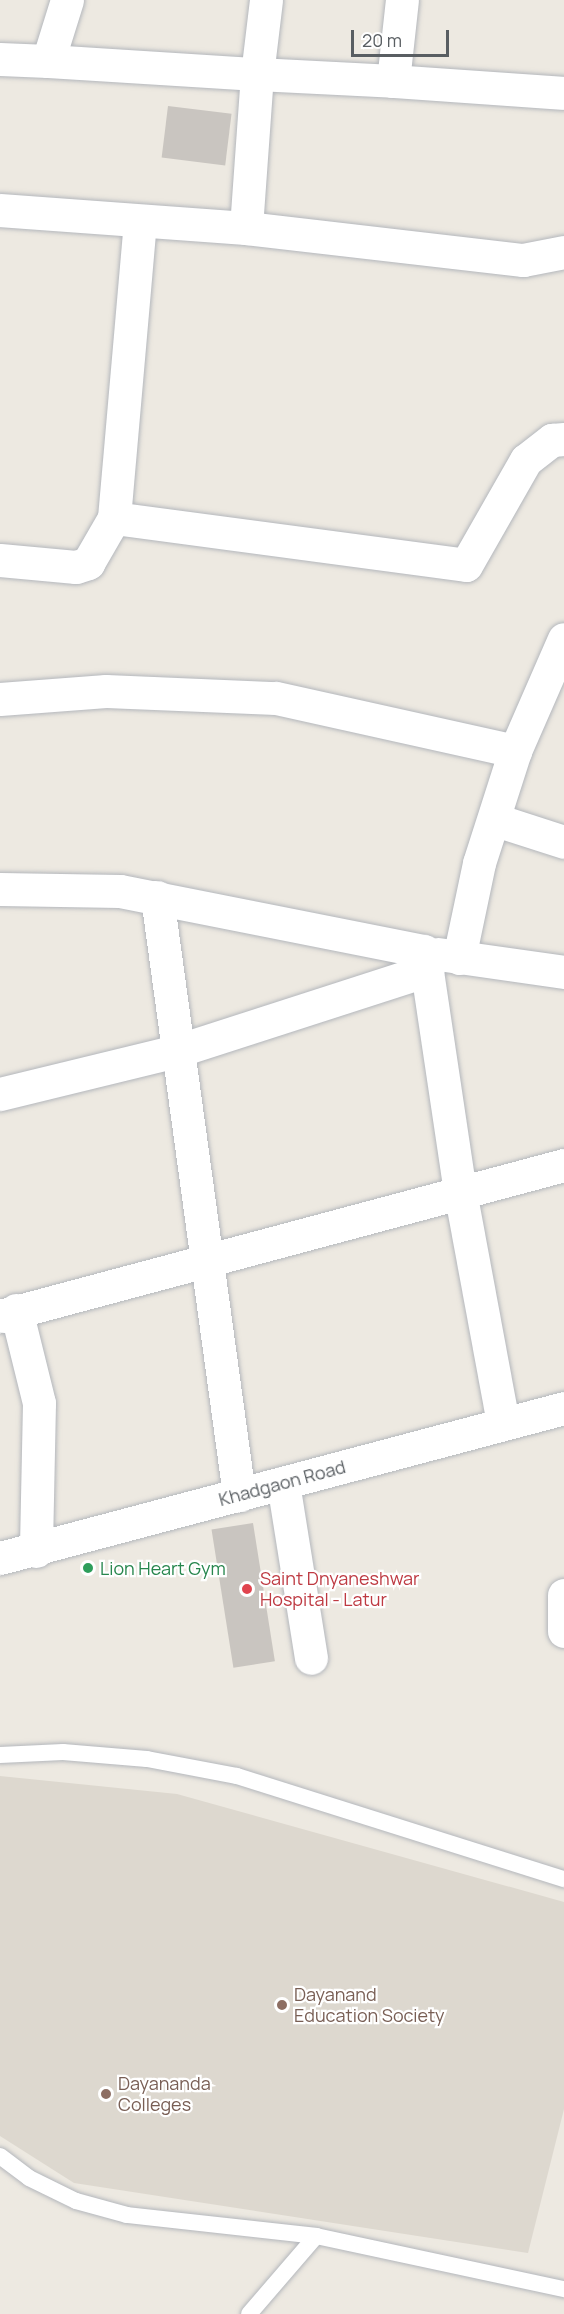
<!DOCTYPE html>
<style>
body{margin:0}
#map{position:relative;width:564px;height:2314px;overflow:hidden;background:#ede9e1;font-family:Manrope,sans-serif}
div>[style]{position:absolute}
.education>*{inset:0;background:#ddd8cf}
.building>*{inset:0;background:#c9c5c0;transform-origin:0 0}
.roads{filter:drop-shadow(0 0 2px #b4b7bc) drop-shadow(0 0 2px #b4b7bc)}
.lane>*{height:16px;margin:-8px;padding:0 8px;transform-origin:8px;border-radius:8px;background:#fff}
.street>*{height:33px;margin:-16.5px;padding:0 16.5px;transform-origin:16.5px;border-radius:16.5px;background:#fff}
.secondary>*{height:33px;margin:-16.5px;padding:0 16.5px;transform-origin:16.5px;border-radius:16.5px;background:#fff}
.dots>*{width:16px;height:16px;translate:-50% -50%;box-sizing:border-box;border:3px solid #fff;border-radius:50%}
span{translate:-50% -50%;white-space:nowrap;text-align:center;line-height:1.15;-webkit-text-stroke:4.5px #fff;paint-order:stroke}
.street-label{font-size:18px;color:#595e62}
.leisure-label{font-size:18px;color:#27864d}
.left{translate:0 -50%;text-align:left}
.health-label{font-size:18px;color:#be3a42}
.education-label{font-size:18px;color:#785e54}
.scale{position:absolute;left:351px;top:30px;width:98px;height:27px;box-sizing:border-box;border:3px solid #595e62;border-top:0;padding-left:8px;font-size:18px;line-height:21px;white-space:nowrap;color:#595e62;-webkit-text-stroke:4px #fff;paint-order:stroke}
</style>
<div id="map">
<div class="education">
<div style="clip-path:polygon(0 1776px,177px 1794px,564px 1902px,564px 2109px,528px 2253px,74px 2183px,0 2136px)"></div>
</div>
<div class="building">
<div style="left:168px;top:106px;width:64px;height:52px;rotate:7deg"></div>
<div style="left:253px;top:1523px;width:140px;height:42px;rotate:81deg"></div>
</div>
<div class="roads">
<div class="lane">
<div style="left:0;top:1755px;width:63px;rotate:-2.7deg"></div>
<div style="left:63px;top:1752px;width:84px;rotate:4.8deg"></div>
<div style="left:147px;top:1759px;width:92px;rotate:10.7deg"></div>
<div style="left:237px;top:1776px;width:343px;rotate:17.5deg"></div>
<div style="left:0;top:2156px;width:36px;rotate:37deg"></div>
<div style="left:29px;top:2178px;width:52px;rotate:26.1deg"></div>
<div style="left:76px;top:2201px;width:53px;rotate:15.4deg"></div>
<div style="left:127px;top:2215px;width:190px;rotate:6.3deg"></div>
<div style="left:316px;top:2236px;width:254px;rotate:12.1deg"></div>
<div style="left:249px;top:2314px;width:103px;rotate:-49.3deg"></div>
</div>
<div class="street">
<div style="left:67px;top:0;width:64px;rotate:107.3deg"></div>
<div style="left:48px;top:61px;width:209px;rotate:3.6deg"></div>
<div style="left:257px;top:74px;width:154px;rotate:94.1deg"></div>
<div style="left:266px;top:0;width:75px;rotate:96.9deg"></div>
<div style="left:257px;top:74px;width:136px;rotate:2.9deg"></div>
<div style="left:393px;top:81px;width:81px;rotate:-83.7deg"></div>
<div style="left:0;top:59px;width:48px;rotate:2.4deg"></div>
<div style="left:393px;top:81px;width:170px;rotate:4deg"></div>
<div style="left:0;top:210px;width:247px;rotate:4.2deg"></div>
<div style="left:246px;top:228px;width:279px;rotate:6.6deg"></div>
<div style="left:523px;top:260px;width:42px;rotate:-11deg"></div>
<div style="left:114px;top:518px;width:355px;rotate:7.6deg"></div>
<div style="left:466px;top:565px;width:121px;rotate:-60.3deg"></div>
<div style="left:526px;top:460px;width:33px;rotate:-38deg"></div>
<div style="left:552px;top:440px;width:12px;rotate:-5deg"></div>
<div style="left:0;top:560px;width:76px;rotate:5.3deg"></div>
<div style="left:76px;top:567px;width:13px;rotate:-18deg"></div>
<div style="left:88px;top:563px;width:52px;rotate:-60deg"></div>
<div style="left:114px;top:518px;width:296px;rotate:-85deg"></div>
<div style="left:0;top:699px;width:106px;rotate:-4.3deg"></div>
<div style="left:106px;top:691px;width:170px;rotate:2.4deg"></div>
<div style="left:276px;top:698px;width:245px;rotate:12.5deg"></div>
<div style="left:496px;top:820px;width:71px;rotate:17.9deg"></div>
<div style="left:0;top:889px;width:120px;rotate:1deg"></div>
<div style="left:120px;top:891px;width:310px;rotate:11.2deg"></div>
<div style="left:424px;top:951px;width:243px;rotate:81.5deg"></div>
<div style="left:460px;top:1191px;width:235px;rotate:79.5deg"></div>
<div style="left:157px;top:897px;width:604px;rotate:82.19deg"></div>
<div style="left:438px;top:954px;width:127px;rotate:8.1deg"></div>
<div style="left:459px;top:958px;width:97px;rotate:-78.1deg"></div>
<div style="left:479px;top:863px;width:118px;rotate:-72.2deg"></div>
<div style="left:515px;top:751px;width:122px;rotate:-66.4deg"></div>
<div style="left:0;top:1094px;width:185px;rotate:-13.7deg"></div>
<div style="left:180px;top:1050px;width:260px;rotate:-17.9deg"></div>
<div style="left:16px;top:1310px;width:96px;rotate:76.1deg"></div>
<div style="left:39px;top:1403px;width:148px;rotate:91.2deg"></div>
<div style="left:0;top:1316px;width:584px;rotate:-14.99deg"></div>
<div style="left:283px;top:1483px;width:177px;rotate:80.9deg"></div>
<div style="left:564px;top:1595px;width:36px;rotate:90deg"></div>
</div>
<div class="secondary">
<div style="left:0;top:1558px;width:584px;rotate:-14.89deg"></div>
</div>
</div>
<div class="dots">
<div style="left:88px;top:1568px;background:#2e9e5b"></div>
<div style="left:247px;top:1589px;background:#e0444e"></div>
<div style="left:282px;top:2005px;background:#8d6e63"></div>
<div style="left:106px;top:2094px;background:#8d6e63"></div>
</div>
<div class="street-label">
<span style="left:282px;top:1483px;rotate:-15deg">Khadgaon Road</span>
</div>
<div class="leisure-label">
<span class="left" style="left:100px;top:1568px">Lion Heart Gym</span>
</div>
<div class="health-label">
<span class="left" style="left:260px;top:1589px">Saint Dnyaneshwar<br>Hospital - Latur</span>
</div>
<div class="education-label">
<span class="left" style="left:294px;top:2005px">Dayanand<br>Education Society</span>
<span class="left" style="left:118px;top:2094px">Dayananda<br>Colleges</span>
</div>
<div class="scale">20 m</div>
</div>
